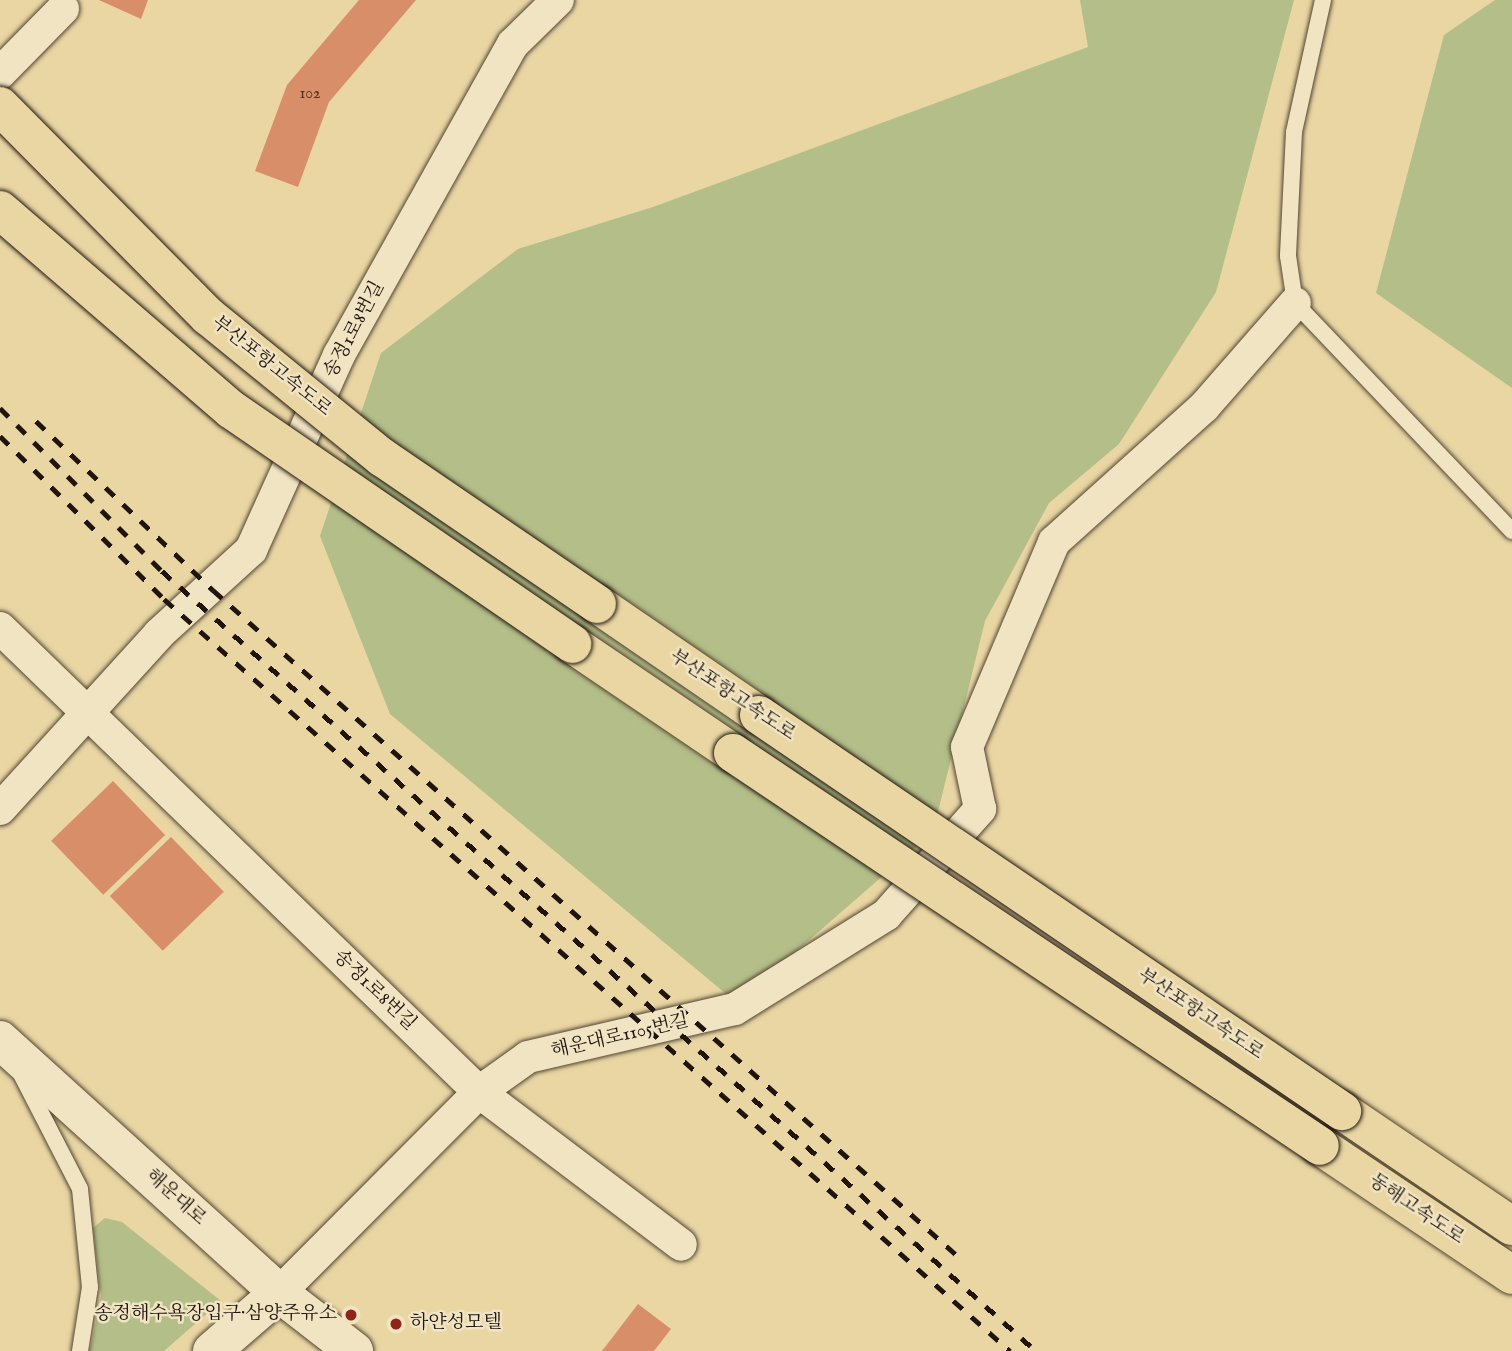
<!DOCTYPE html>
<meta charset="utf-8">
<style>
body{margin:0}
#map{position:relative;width:1512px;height:1351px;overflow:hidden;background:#e9d6a3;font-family:"IM FELL English","Noto Serif KR",serif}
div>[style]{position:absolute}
.green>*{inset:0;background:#b3be88}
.building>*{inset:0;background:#d88f69;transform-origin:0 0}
.roads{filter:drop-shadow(0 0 2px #524533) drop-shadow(0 0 2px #524533)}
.service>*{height:16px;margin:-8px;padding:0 8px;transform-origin:8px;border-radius:8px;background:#f1e4c3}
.minor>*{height:32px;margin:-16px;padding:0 16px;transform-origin:16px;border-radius:16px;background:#f1e4c3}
.secondary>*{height:38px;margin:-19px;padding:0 19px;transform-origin:19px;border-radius:19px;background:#f1e4c3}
.motorway>*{height:38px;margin:-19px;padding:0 19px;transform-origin:19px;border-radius:19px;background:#e9d6a3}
.rail>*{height:5px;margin-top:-2.5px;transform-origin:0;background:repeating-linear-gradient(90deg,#1f150e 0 12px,transparent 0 24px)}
.bridges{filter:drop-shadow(0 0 2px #1f150e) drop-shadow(0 0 2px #1f150e)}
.motorway-bridge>*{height:38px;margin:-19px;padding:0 19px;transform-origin:19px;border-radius:19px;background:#e9d6a3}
.dots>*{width:19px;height:19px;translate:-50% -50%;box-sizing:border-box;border:4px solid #f1e4c3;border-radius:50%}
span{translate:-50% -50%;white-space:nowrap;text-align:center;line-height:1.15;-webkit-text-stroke:5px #f1e4c3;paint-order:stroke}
.number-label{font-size:16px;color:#4d3425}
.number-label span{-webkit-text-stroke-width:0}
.street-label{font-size:19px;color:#1f150e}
.poi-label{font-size:19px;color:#1f150e}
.right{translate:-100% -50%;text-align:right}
.left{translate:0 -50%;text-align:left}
</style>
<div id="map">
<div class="green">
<div style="clip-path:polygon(1080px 0,1294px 0,1216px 292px,1119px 444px,1049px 503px,985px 621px,933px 832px,737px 1003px,390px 714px,320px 536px,381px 353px,518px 249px,653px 207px,1088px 47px)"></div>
<div style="clip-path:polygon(1495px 0,1512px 0,1512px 388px,1376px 293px,1444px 35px)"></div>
<div style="clip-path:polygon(105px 1218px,122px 1222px,221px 1301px,164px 1351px,90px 1351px,101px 1296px,93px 1228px)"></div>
</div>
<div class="building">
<div style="clip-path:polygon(99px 0,148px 0,141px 19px)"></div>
<div style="clip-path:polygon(359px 0,416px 0,329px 102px,298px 187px,255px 171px,287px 85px)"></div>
<div style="left:113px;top:781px;width:75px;height:86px;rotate:46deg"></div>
<div style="left:171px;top:837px;width:76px;height:85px;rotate:46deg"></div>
<div style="clip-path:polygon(638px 1304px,671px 1329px,654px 1351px,602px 1351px)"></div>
</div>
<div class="roads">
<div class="service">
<div style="left:1323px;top:0;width:135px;rotate:102.4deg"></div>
<div style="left:1294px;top:132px;width:124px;rotate:92.8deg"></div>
<div style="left:1288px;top:256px;width:48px;rotate:81.5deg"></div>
<div style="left:1295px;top:303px;width:315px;rotate:46.4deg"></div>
<div style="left:22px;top:1076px;width:127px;rotate:62.8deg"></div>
<div style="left:80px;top:1189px;width:99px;rotate:84.2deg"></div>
<div style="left:90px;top:1287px;width:65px;rotate:98.9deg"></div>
</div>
<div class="minor">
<div style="left:0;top:73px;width:90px;rotate:-45.5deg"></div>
<div style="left:0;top:628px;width:667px;rotate:44.09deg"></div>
<div style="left:479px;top:1092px;width:253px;rotate:37.1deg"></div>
<div style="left:0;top:809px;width:236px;rotate:-47.7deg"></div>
<div style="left:159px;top:634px;width:125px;rotate:-42.4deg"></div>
<div style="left:251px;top:550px;width:214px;rotate:-65.7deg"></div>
<div style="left:339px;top:355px;width:356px;rotate:-60.8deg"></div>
<div style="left:513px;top:44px;width:63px;rotate:-44.4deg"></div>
<div style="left:279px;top:1293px;width:284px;rotate:-45.1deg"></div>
<div style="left:479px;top:1092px;width:60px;rotate:-35.5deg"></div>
<div style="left:528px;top:1057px;width:212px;rotate:-13.1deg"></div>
<div style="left:735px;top:1009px;width:178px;rotate:-31.9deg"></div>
<div style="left:886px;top:915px;width:142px;rotate:-48.4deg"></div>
<div style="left:980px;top:809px;width:63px;rotate:-101.8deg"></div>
<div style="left:967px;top:747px;width:223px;rotate:-67deg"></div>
<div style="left:1054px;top:542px;width:202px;rotate:-42deg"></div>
<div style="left:1204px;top:407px;width:138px;rotate:-48.8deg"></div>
</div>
<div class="secondary">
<div style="left:0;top:1040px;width:377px;rotate:42.2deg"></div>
<div style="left:279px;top:1293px;width:95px;rotate:37.7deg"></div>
<div style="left:212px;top:1351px;width:89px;rotate:-40.9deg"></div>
</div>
<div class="motorway">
<div style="left:597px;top:604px;width:196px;rotate:34.4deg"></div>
<div style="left:572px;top:644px;width:194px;rotate:34.1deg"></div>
<div style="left:1342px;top:1111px;width:205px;rotate:34.1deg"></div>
<div style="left:1320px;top:1146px;width:231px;rotate:33.9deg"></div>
</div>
</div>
<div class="rail">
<div style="left:0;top:408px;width:230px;rotate:45.2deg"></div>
<div style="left:162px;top:571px;width:1171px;rotate:41.75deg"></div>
<div style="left:36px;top:421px;width:245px;rotate:43.7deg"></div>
<div style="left:213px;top:590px;width:1005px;rotate:41.81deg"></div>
<div style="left:0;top:436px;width:231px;rotate:44.8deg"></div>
<div style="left:164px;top:599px;width:1132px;rotate:41.63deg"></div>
</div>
<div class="bridges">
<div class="motorway-bridge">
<div style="left:0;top:106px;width:296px;rotate:45.3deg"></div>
<div style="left:208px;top:316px;width:225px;rotate:39.1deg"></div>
<div style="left:383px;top:458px;width:259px;rotate:34.3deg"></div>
<div style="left:0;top:210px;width:306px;rotate:40.8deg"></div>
<div style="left:232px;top:410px;width:413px;rotate:34.5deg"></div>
<div style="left:759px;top:715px;width:705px;rotate:34.19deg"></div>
<div style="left:733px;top:753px;width:706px;rotate:33.8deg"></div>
</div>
</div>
<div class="dots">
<div style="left:351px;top:1315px;background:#8f2418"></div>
<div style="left:396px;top:1324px;background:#8f2418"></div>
</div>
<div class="number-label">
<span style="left:310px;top:94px">102</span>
</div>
<div class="street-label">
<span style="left:355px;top:330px;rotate:-62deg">송정1로8번길</span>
<span style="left:271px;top:367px;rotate:39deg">부산포항고속도로</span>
<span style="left:732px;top:696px;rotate:34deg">부산포항고속도로</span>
<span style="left:374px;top:991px;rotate:44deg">송정1로8번길</span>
<span style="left:1200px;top:1015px;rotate:34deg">부산포항고속도로</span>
<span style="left:620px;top:1037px;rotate:-13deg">해운대로1105번길</span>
<span style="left:175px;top:1198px;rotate:42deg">해운대로</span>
<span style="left:1416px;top:1210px;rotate:34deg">동해고속도로</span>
</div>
<div class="poi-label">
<span class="right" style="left:337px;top:1315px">송정해수욕장입구·삼양주유소</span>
<span class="left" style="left:410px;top:1324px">하얀성모텔</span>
</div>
</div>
